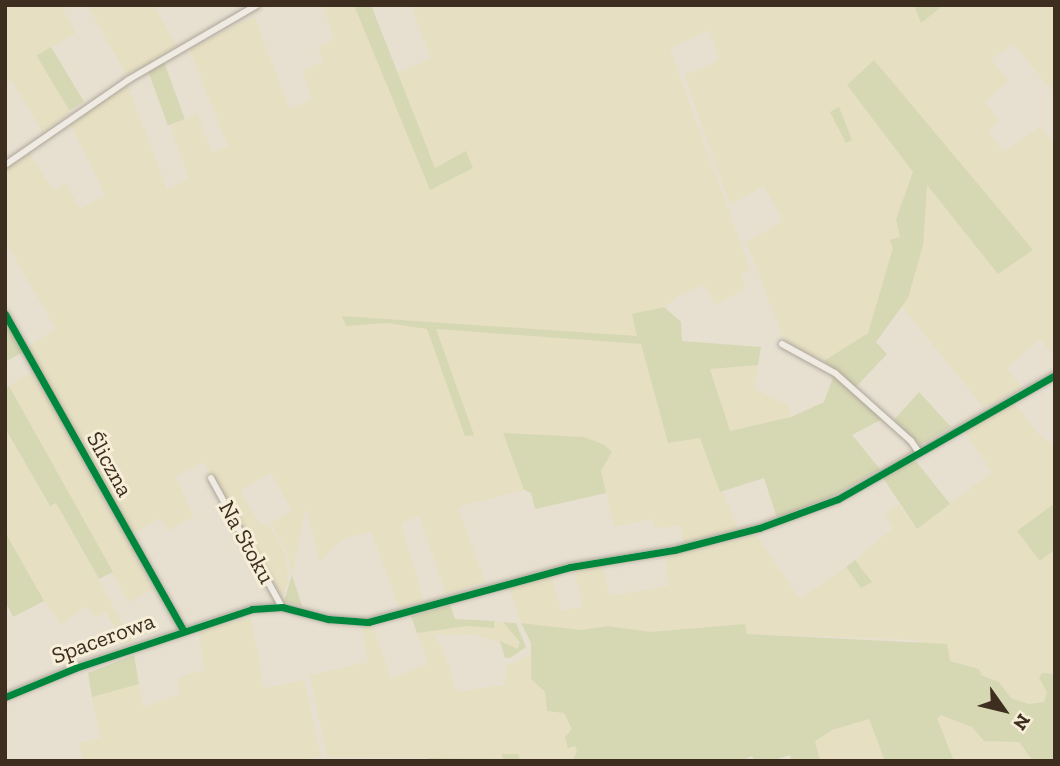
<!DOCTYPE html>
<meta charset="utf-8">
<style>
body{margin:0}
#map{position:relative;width:1060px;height:766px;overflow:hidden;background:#e7e0d1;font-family:"Zilla Slab",serif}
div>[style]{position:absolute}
.farmland>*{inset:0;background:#e6dfc2;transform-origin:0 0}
.green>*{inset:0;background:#d6d7b3;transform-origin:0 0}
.roads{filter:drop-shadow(0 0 2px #ada599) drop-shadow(0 0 2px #ada599)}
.street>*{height:6px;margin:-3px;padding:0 3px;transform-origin:3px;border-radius:3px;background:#efebe3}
.cycleway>*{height:7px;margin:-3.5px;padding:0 3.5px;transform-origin:3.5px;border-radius:3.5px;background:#00873e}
span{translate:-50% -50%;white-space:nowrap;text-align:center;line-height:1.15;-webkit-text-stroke:6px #f7eed8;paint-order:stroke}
.street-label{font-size:23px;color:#3d2e20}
.frame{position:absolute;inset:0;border:7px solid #3d2e20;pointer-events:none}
.north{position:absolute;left:969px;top:675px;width:70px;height:70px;-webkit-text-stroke:5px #f7eed8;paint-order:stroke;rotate:124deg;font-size:19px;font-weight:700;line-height:28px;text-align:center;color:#3d2e20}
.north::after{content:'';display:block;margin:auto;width:24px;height:32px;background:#3d2e20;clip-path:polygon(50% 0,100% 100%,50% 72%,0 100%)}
</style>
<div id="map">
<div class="farmland">
<div style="clip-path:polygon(5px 5px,65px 5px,62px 7px,76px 33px,36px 56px,70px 112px,43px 133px,12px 81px,5px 84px)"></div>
<div style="clip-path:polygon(87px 5px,154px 5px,177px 47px,127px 76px)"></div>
<div style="clip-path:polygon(322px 5px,354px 5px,430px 189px,435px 168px,397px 72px,431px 59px,411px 5px,914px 5px,921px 23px,940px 8px,939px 5px,1055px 5px,1055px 95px,1014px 44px,991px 59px,1009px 81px,985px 101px,999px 121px,988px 131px,1003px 152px,1041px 126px,1055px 144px,1055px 357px,1040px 339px,1007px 368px,1022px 388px,984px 408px,902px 307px,923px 245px,926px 184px,998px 274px,1033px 249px,847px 85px,913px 172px,896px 219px,901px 237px,894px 248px,868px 333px,824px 361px,785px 342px,746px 242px,783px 221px,764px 186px,730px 205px,686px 81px,686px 75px,719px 60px,709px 30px,670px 49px,750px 269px,741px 275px,746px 288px,715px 305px,704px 285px,679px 296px,664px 307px,632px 314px,637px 337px,343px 316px,346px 326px,387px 323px,427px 329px,474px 434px,435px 329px,641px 344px,668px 443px,700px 438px,738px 529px,684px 544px,680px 526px,655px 528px,652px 519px,614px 527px,601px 471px,612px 452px,605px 445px,584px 437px,503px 434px,524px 490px,458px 507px,485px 582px,446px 594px,419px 516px,401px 523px,424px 601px,399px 608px,371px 531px,340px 541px,320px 562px,306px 508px,292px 575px,288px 555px,271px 523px,292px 511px,271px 473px,240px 491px,261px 525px,269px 524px,286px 556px,288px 582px,282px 597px,204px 462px,175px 476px,194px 516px,168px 531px,160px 518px,131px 535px,27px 347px,56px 329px,5px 241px,5px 168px,29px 152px,53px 190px,66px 183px,80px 209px,105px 195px,69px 122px,128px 86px,167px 189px,189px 179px,170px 127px,197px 113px,212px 153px,228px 146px,189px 49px,254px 16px,290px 109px,312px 100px,303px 71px,323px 61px,318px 47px,334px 39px)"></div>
<div style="clip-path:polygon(758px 365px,755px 389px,790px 406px,791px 417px,730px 431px,710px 368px)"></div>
<div style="left:33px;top:372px;width:248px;height:28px;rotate:61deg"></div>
<div style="clip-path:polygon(1014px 402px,1039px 435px,1055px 446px,1055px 503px,1017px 531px,1040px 561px,1055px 549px,1055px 674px,1042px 673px,1047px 692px,1044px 702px,1029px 704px,1011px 698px,999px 682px,980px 675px,978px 669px,950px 661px,917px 640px,747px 634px,744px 624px,650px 632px,608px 626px,581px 630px,521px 623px,509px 587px,552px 576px,561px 611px,583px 606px,574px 570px,602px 566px,610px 596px,668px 586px,665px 556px,756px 535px,800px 599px,846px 567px,861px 588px,871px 581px,855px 560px,893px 528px,885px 513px,898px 504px,917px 529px,992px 472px,964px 431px)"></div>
<div style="clip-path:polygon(5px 428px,49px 506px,55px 502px,133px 641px,124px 644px,106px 612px,95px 617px,86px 606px,61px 625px,44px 601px,5px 532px)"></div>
<div style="clip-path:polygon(251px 618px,264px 688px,304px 680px,321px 756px,293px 761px,83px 761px,79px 743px,100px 738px,92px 697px,139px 684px,143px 707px,179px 695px,178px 677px,204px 670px,198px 630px)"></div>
<div style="clip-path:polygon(494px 621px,503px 622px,520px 642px,519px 649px,472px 634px,444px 636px,433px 632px,444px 652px,457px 692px,504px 685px,507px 665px,530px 655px,531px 679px,564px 713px,572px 730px,569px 748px,575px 746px,577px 752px,572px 761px,520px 761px,517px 754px,502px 755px,503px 759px,327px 757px,310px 675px,368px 662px,362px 626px,373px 626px,391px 678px,428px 664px,417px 633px,468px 626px,493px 628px)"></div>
<div style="clip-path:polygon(941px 715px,972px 727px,984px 741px,1020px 742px,1033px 761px,954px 761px,937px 718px)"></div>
<div style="clip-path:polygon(869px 719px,885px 761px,820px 761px,814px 741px,832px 730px)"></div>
</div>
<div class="green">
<div style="clip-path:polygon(354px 5px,371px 5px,435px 168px,466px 151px,473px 168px,430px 190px)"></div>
<div style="clip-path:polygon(914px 5px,939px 5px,940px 8px,921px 23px)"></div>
<div style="left:51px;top:47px;width:64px;height:17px;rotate:59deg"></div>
<div style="clip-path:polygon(874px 60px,1033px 250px,998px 274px,927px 185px,923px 245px,908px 298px,876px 342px,887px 354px,855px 388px,824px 361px,868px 333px,893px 248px,890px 240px,900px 237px,896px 219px,913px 172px,847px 85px)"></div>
<div style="left:164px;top:62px;width:61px;height:18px;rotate:70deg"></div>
<div style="clip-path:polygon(839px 107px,852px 140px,846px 143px,830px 112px)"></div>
<div style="clip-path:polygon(664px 307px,681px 322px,682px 341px,761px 347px,758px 365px,710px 369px,730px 431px,791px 417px,824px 402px,834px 375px,882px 419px,852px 435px,880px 469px,832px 496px,777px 518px,764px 478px,720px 492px,700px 438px,668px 443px,641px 344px,436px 329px,474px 435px,465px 436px,427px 329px,387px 323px,346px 326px,342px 316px,637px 336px,632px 314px)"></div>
<div style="clip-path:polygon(5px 321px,23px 352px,5px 362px)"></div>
<div style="clip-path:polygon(9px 386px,113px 572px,99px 579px,56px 503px,50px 506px,5px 428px,5px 389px)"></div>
<div style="clip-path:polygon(919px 392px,951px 427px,920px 445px,894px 420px)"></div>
<div style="clip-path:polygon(503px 433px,584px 437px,605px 445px,612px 452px,601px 471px,606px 493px,535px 509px,531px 493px,524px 490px)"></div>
<div style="clip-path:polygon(915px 460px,950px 504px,917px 529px,883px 478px)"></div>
<div style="clip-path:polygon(1055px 503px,1055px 549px,1040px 561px,1017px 531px)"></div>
<div style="clip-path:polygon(5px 532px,44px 601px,13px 617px,5px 600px)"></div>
<div style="clip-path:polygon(855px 560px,872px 582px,861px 588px,846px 567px)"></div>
<div style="clip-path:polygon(292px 575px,302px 606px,284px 601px)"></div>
<div style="clip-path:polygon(450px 605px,455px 619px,494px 621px,494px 628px,468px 626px,417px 633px,411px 616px)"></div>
<div style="clip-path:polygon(503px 622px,516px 623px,526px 647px,510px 658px,505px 658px,500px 641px,518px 649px,520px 642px)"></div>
<div style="clip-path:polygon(521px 623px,581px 630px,608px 626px,650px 632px,745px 624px,747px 634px,947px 644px,950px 661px,979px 669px,981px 675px,999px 682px,1011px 698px,1029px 704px,1044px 702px,1047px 692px,1039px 678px,1042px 673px,1055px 674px,1055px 761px,1033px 761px,1019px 742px,984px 741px,972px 727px,941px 715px,937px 718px,954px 761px,885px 761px,869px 719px,832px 730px,815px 741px,820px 761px,792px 761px,790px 755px,771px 761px,755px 761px,752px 756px,741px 761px,572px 761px,577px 752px,575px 746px,568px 748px,565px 737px,572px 729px,564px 713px,547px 711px,545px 692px,531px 679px,531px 643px)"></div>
<div style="clip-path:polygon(134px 655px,139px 684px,92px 697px,88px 673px)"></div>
<div style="clip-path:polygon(502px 754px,518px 754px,520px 761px,428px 761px,428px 758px,503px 759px)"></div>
</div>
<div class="roads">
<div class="street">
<div style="left:5px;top:165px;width:150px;rotate:-34.6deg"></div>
<div style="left:128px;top:80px;width:149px;rotate:-30.2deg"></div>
<div style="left:5px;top:314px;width:363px;rotate:60.6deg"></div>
<div style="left:782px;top:344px;width:60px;rotate:28.7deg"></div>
<div style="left:835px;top:373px;width:102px;rotate:41.8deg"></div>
<div style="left:911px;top:441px;width:12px;rotate:55deg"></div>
<div style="left:211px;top:478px;width:147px;rotate:61.2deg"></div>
<div style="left:5px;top:697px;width:76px;rotate:-22.5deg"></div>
<div style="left:75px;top:668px;width:187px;rotate:-18.4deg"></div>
<div style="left:252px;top:609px;width:30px;rotate:-4deg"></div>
<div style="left:282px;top:607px;width:48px;rotate:14.6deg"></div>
<div style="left:328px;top:619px;width:40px;rotate:4.3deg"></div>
<div style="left:368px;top:622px;width:209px;rotate:-15.2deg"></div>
<div style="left:570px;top:567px;width:105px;rotate:-9.3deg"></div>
<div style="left:674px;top:550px;width:88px;rotate:-14.5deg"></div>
<div style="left:759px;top:528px;width:84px;rotate:-20.2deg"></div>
<div style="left:838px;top:499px;width:250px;rotate:-29.7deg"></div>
</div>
</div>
<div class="cycleway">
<div style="left:5px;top:314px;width:363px;rotate:60.6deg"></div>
<div style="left:5px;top:697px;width:76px;rotate:-22.5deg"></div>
<div style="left:75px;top:668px;width:187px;rotate:-18.4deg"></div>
<div style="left:252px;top:609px;width:30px;rotate:-4deg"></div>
<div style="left:282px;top:607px;width:48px;rotate:14.6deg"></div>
<div style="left:328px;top:619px;width:40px;rotate:4.3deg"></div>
<div style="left:368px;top:622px;width:209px;rotate:-15.2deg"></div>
<div style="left:570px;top:567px;width:105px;rotate:-9.3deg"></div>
<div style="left:674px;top:550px;width:88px;rotate:-14.5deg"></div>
<div style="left:759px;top:528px;width:84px;rotate:-20.2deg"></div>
<div style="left:838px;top:499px;width:250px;rotate:-29.7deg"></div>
</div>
<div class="street-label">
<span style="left:110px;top:464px;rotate:61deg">Śliczna</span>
<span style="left:247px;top:542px;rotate:61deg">Na Stoku</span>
<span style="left:103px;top:638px;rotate:-20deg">Spacerowa</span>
</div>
<div class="frame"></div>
<div class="north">N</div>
</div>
